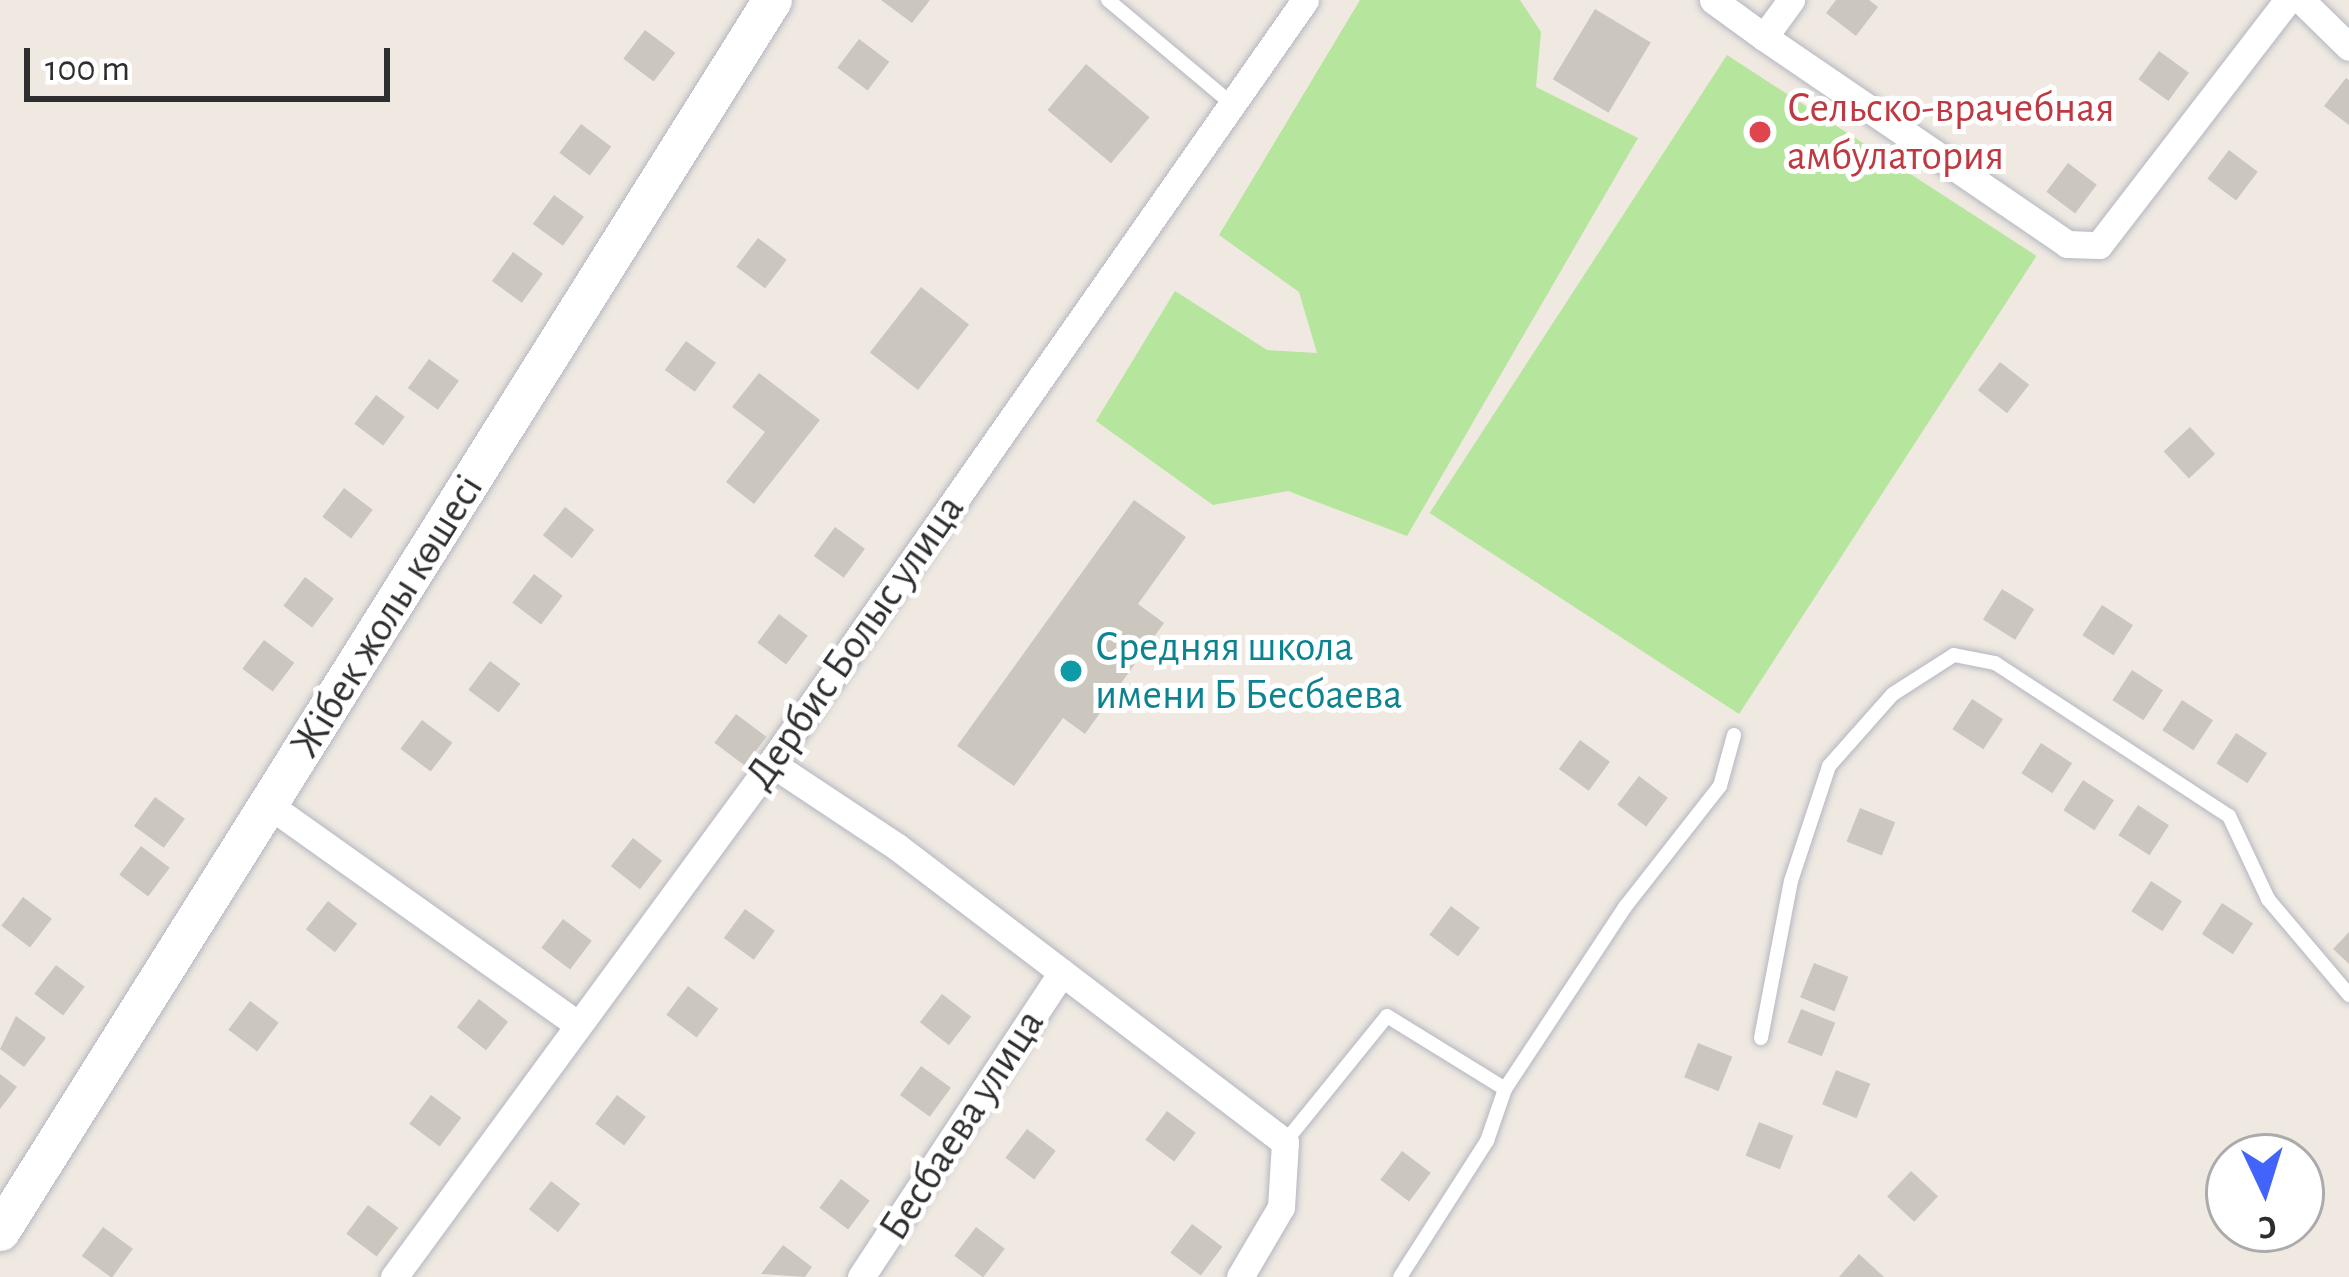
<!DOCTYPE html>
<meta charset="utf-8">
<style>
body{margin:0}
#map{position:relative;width:2349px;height:1277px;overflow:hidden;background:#efe9e1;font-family:"Alegreya Sans",sans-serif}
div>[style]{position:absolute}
.green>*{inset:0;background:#b6e59e;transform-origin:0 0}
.building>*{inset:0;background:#cbc7bf;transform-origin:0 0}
.roads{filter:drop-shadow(0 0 3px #b4b7c1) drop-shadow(0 0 3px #b4b7c1)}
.lane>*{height:14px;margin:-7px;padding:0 7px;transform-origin:7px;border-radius:7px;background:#fff}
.street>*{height:27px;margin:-13.5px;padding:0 13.5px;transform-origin:13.5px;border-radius:13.5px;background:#fff}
.secondary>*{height:39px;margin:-19.5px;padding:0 19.5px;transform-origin:19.5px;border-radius:19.5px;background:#fff}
.dots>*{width:33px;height:33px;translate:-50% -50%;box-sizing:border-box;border:6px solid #fff;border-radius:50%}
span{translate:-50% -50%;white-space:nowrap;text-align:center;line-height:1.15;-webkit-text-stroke:10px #fff;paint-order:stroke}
.health-label{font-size:42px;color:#be3a42}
.left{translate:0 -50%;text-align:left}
.street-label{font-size:42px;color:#2e2e2e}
.culture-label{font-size:42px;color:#0d838f}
.north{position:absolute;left:2205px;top:1133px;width:120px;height:120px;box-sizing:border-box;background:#fff;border:3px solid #ababab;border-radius:50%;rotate:176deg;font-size:33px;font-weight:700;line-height:48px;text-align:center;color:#2e2e2e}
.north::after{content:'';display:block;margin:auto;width:42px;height:54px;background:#4264fb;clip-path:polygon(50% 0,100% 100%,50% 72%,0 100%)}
.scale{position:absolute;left:24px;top:48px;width:366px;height:54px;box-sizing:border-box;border:6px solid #2e2e2e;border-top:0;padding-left:15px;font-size:36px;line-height:42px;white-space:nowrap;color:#2e2e2e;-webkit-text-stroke:9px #fff;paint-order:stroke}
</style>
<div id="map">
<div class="green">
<div style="clip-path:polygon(1360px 0,1520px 0,1541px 32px,1536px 87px,1638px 138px,1407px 536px,1288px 491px,1213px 505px,1096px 421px,1175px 291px,1267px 350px,1317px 353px,1299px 292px,1219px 235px)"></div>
<div style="left:1727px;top:55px;width:369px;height:546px;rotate:33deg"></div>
</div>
<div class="building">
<div style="clip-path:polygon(881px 0,930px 0,912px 23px)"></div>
<div style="clip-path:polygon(1836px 0,1869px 0,1878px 7px,1856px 36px,1826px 13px)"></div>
<div style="left:1595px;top:9px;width:65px;height:82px;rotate:31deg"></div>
<div style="left:645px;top:30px;width:38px;height:36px;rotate:37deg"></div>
<div style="left:859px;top:39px;width:38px;height:36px;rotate:37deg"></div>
<div style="left:2159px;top:51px;width:37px;height:35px;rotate:36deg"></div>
<div style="left:1086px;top:64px;width:83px;height:60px;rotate:40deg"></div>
<div style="clip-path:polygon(2346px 78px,2349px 80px,2349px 125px,2324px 106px)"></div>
<div style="left:581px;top:124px;width:38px;height:36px;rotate:37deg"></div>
<div style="left:2229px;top:150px;width:36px;height:36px;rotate:37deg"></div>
<div style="left:2068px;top:163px;width:36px;height:36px;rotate:37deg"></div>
<div style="left:554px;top:195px;width:37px;height:36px;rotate:36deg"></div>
<div style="left:758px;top:238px;width:36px;height:36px;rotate:37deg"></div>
<div style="left:513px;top:252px;width:37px;height:36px;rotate:36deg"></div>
<div style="left:921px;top:287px;width:61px;height:83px;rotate:38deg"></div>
<div style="left:686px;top:341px;width:37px;height:36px;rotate:36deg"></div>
<div style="left:429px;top:359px;width:37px;height:36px;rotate:36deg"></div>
<div style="left:2000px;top:362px;width:37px;height:36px;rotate:38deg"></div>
<div style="clip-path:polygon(759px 373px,820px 420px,754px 504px,726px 482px,765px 432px,732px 407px)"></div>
<div style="left:376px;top:395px;width:36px;height:36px;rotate:37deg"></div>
<div style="left:2190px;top:427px;width:37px;height:36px;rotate:47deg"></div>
<div style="left:344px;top:488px;width:36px;height:36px;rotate:37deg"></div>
<div style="clip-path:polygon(1134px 500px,1186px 537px,1138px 604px,1164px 623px,1085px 734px,1063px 718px,1014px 786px,957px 746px)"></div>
<div style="left:565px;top:507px;width:37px;height:36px;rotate:38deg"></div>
<div style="left:835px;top:527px;width:37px;height:36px;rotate:36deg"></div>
<div style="left:534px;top:574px;width:36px;height:36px;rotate:37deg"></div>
<div style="left:305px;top:577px;width:36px;height:36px;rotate:37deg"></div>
<div style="left:2002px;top:589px;width:38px;height:36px;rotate:32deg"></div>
<div style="left:2102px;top:605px;width:37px;height:36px;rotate:33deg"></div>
<div style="left:779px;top:614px;width:36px;height:36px;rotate:37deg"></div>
<div style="left:264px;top:640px;width:38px;height:36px;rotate:37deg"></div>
<div style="left:490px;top:661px;width:38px;height:36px;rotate:37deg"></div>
<div style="left:2132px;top:670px;width:37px;height:36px;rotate:33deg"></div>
<div style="left:1972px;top:699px;width:37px;height:36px;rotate:33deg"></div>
<div style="left:2182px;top:700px;width:37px;height:36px;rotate:33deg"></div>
<div style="left:736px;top:714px;width:38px;height:36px;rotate:37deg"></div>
<div style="left:422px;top:720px;width:38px;height:36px;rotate:37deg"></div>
<div style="left:2236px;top:733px;width:37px;height:36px;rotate:33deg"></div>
<div style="left:1580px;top:740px;width:37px;height:36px;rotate:36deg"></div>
<div style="left:2041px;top:743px;width:37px;height:36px;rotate:33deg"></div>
<div style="left:1639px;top:776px;width:36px;height:36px;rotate:37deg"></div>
<div style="left:2083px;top:780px;width:37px;height:36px;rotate:33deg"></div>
<div style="left:155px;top:797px;width:37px;height:36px;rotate:36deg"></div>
<div style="left:2138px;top:805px;width:37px;height:36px;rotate:33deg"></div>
<div style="left:1860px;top:808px;width:38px;height:36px;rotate:22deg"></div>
<div style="left:633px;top:838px;width:37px;height:36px;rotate:38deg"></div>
<div style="left:141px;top:846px;width:36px;height:36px;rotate:37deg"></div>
<div style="left:2151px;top:881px;width:37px;height:36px;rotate:33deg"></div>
<div style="left:23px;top:897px;width:36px;height:36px;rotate:37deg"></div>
<div style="left:328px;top:901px;width:37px;height:36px;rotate:38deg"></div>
<div style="left:2222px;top:903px;width:37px;height:37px;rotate:33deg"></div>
<div style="left:1451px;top:906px;width:36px;height:36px;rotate:37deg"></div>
<div style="left:745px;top:909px;width:37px;height:36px;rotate:36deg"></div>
<div style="left:563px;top:919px;width:36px;height:36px;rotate:37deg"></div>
<div style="clip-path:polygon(2349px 932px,2349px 964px,2333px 949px)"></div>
<div style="left:1814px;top:963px;width:37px;height:37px;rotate:22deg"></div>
<div style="left:56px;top:965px;width:36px;height:36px;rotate:37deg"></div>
<div style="left:688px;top:986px;width:38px;height:36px;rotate:37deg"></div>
<div style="left:942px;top:994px;width:37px;height:36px;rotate:38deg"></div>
<div style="left:479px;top:999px;width:37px;height:36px;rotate:38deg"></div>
<div style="left:250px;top:1001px;width:36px;height:36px;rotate:37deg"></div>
<div style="left:1801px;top:1009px;width:37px;height:36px;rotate:22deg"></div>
<div style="clip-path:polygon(16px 1016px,46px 1038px,24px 1067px,0 1049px)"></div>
<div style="left:1698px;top:1043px;width:37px;height:37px;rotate:22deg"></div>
<div style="left:921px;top:1066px;width:37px;height:36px;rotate:36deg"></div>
<div style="left:1836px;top:1070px;width:37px;height:37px;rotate:22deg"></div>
<div style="clip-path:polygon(0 1074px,17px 1087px,0 1109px)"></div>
<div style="left:431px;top:1095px;width:38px;height:36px;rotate:37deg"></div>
<div style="left:617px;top:1095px;width:36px;height:36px;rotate:37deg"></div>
<div style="left:1167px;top:1111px;width:36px;height:36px;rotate:37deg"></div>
<div style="left:1759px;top:1122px;width:37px;height:36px;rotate:22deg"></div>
<div style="left:1027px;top:1129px;width:36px;height:36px;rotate:37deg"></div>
<div style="left:1402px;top:1151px;width:36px;height:36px;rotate:37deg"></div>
<div style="left:1911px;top:1171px;width:37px;height:35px;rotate:43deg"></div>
<div style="left:841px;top:1179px;width:36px;height:36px;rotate:37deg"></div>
<div style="left:551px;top:1181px;width:37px;height:36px;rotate:38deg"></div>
<div style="left:368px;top:1205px;width:38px;height:36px;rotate:37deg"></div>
<div style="left:1192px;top:1224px;width:38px;height:36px;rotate:37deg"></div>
<div style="left:103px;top:1227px;width:37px;height:36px;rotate:36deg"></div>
<div style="left:976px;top:1227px;width:36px;height:36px;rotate:37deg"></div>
<div style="clip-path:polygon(783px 1245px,812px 1267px,805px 1277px,761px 1274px)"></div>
<div style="clip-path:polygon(1859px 1254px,1884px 1277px,1839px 1277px)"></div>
</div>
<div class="roads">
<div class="lane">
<div style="left:1108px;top:0;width:162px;rotate:40deg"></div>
<div style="left:1761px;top:1038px;width:160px;rotate:-79.2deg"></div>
<div style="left:1791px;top:881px;width:121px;rotate:-71.7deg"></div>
<div style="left:1829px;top:766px;width:96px;rotate:-48.4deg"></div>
<div style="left:1893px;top:694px;width:72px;rotate:-32.6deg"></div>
<div style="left:1954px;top:655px;width:42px;rotate:11deg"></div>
<div style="left:1995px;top:663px;width:280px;rotate:33.2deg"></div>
<div style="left:2229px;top:816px;width:92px;rotate:64.8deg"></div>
<div style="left:2268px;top:899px;width:126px;rotate:49.8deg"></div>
<div style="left:1505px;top:1089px;width:218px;rotate:-56.6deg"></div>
<div style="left:1625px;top:907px;width:154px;rotate:-51.9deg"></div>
<div style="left:1720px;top:786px;width:53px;rotate:-74.6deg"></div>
<div style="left:1285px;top:1142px;width:162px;rotate:-51deg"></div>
<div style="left:1387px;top:1016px;width:139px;rotate:31.7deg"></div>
<div style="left:1505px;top:1089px;width:55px;rotate:109.1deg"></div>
<div style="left:1487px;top:1141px;width:161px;rotate:122.6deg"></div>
</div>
<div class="street">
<div style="left:1713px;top:0;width:63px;rotate:36deg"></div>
<div style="left:1764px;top:37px;width:46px;rotate:-53.9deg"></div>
<div style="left:2301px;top:0;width:67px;rotate:44.4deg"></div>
<div style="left:1764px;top:37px;width:367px;rotate:34.3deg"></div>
<div style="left:2067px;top:244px;width:32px;rotate:2deg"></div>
<div style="left:2099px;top:245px;width:309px;rotate:-52.4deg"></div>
<div style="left:771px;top:763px;width:150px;rotate:33.6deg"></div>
<div style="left:896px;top:846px;width:489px;rotate:37.3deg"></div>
<div style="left:1285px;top:1142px;width:65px;rotate:93.5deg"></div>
<div style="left:1281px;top:1207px;width:81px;rotate:120.4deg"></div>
<div style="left:269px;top:805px;width:377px;rotate:35.4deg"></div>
<div style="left:394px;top:1277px;width:637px;rotate:-53.74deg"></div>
<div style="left:771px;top:763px;width:931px;rotate:-55.01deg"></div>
<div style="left:861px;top:1277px;width:365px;rotate:-56.6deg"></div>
</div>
<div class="secondary">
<div style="left:0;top:1231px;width:1453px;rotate:-57.91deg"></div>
</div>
</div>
<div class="dots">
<div style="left:1760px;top:132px;background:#e0444e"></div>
<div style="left:1071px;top:671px;background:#0f9aa8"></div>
</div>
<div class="health-label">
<span class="left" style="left:1787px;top:132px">Сельско-врачебная<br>амбулатория</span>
</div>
<div class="street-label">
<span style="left:387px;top:616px;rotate:-58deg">Жібек жолы көшесі</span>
<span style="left:855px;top:642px;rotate:-55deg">Дербис Болыс улица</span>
<span style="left:962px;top:1125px;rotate:-57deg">Бесбаева улица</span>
</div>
<div class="culture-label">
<span class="left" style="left:1095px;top:671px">Средняя школа<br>имени Б Бесбаева</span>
</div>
<div class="north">С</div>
<div class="scale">100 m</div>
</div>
